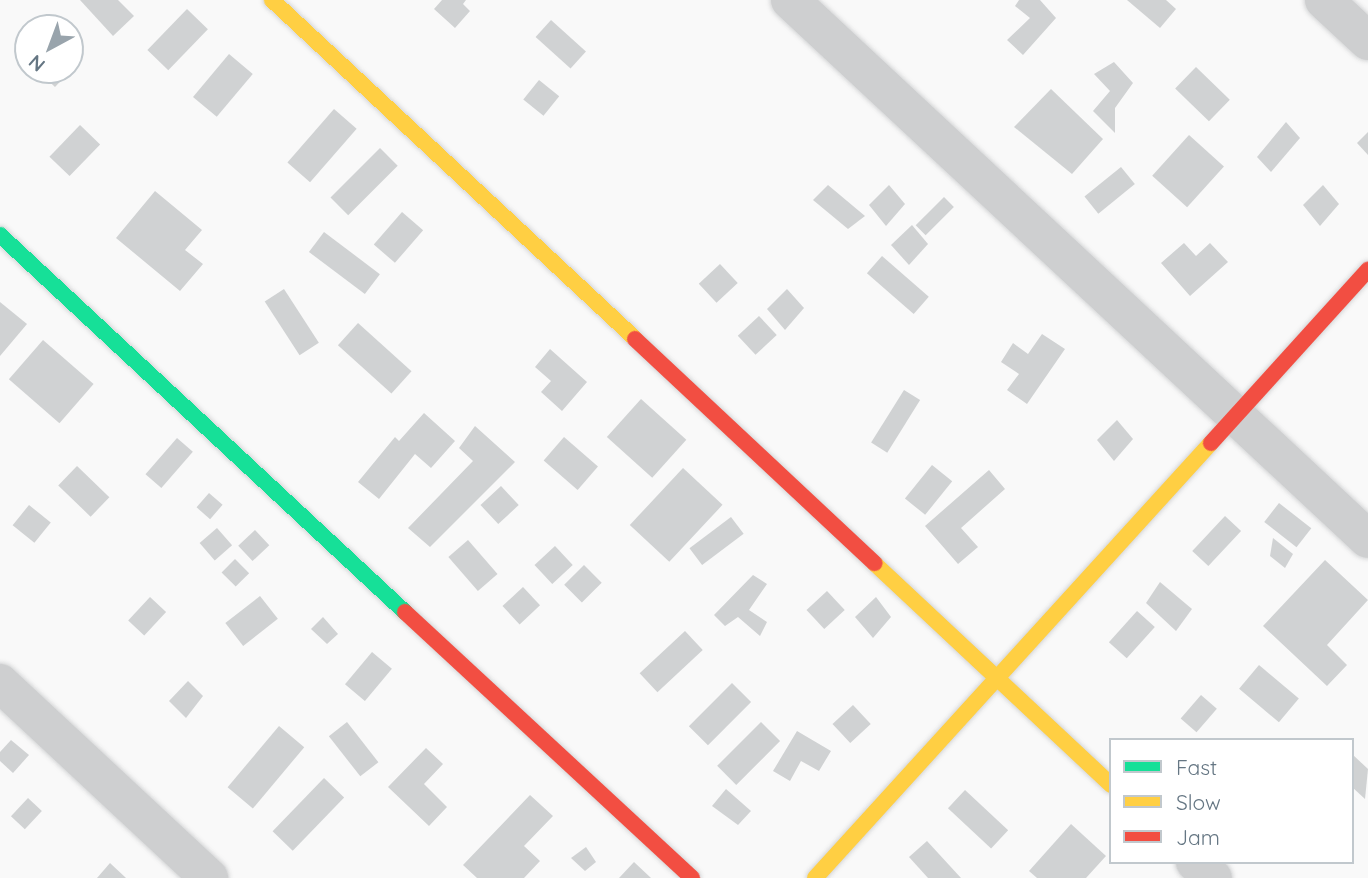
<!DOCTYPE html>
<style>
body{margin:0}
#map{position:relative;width:1368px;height:878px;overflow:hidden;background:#f9f9f9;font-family:Quicksand,sans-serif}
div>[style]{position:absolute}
.building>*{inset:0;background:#d0d2d3;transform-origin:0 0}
.roads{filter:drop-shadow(0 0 2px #d5d6d7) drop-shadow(0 0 2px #d5d6d7)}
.street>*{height:38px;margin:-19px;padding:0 19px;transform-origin:19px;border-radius:19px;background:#cecfd0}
.fast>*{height:16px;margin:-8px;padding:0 8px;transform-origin:8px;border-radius:8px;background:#16e098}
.slow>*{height:16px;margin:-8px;padding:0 8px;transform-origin:8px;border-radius:8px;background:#ffcf43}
.jam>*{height:16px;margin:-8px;padding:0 8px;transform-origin:8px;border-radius:8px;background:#f24e42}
span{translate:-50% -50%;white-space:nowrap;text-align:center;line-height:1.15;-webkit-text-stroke:7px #fff;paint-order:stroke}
.legend{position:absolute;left:1109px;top:738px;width:245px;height:126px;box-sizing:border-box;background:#fff;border:2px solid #c1c8cd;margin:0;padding:9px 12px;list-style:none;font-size:21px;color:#657683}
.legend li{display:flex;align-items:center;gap:14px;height:35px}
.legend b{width:35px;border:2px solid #c1c8cd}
.north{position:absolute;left:14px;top:14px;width:70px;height:70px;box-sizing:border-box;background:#fff;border:2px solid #c1c8cd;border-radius:50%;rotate:221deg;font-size:19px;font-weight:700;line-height:28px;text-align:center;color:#657683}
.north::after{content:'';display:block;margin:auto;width:24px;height:32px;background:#99a4ac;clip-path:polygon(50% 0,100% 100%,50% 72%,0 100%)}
</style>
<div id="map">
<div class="building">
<div style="clip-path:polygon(80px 0,118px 0,134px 16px,113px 36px)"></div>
<div style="clip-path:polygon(442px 0,466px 0,463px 4px,470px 11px,455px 28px,434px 9px)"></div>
<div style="clip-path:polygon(1019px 0,1040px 0,1056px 18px,1023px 55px,1007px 40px,1030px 18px,1015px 6px)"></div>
<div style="clip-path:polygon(1127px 0,1166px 0,1176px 9px,1160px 28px)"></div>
<div style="left:187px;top:9px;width:29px;height:57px;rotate:44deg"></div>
<div style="left:551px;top:20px;width:47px;height:23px;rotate:42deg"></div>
<div style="clip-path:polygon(28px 38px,28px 62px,16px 51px)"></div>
<div style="left:229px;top:54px;width:31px;height:56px;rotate:40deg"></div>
<div style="clip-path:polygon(70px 60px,76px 65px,55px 87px,37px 70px,70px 70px)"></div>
<div style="clip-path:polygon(1114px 62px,1133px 83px,1115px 108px,1115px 133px,1093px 111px,1110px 91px,1094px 74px)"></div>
<div style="left:1196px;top:67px;width:47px;height:30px;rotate:44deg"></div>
<div style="left:539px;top:80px;width:26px;height:25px;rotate:39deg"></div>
<div style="clip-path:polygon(1051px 89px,1103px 139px,1072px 174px,1014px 127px)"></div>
<div style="left:334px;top:109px;width:30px;height:71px;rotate:41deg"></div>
<div style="clip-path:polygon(1286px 122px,1300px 138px,1271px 172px,1257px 157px)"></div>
<div style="left:80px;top:125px;width:28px;height:44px;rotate:44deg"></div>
<div style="clip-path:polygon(1368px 132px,1368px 155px,1357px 143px)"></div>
<div style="left:1189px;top:135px;width:47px;height:55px;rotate:42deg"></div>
<div style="left:380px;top:148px;width:25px;height:70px;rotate:45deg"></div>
<div style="left:1121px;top:167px;width:22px;height:47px;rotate:51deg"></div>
<div style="clip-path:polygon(828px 185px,865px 216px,848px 229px,813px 200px)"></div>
<div style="clip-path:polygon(889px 185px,905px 204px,886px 226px,869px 205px)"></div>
<div style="clip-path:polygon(1323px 185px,1339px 204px,1320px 226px,1303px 205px)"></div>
<div style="clip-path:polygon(155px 191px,202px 230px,185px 250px,203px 264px,180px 291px,116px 238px)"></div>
<div style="left:944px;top:197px;width:14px;height:40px;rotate:45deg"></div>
<div style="left:402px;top:212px;width:28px;height:43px;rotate:41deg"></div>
<div style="clip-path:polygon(912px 225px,928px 244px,909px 265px,891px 245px)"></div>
<div style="left:324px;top:232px;width:70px;height:25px;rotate:37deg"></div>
<div style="clip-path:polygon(1184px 243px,1196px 256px,1210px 243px,1228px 262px,1190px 296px,1161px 263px)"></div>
<div style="left:882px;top:256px;width:62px;height:23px;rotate:41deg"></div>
<div style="left:720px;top:264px;width:26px;height:29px;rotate:47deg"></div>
<div style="left:284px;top:289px;width:64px;height:23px;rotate:57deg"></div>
<div style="clip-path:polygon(787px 289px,804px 308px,785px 330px,767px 309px)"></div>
<div style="clip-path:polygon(0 302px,27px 324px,0 356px)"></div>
<div style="left:759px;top:316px;width:26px;height:29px;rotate:47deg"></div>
<div style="left:358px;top:323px;width:72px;height:30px;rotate:42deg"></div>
<div style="clip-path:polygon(1042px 334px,1065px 349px,1027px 404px,1007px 390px,1019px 374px,1001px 362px,1013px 343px,1028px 354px)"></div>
<div style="left:43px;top:340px;width:67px;height:52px;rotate:41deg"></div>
<div style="clip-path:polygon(550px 349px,587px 382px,562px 411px,541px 392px,551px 381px,535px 367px)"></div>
<div style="left:904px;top:390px;width:19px;height:62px;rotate:32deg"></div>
<div style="left:641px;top:399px;width:61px;height:51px;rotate:42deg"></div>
<div style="clip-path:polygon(424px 413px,455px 441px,431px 468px,415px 454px,379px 499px,358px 482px,395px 437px,399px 441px)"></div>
<div style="clip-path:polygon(1117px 420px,1133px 439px,1114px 461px,1097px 440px)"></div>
<div style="clip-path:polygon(475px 426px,515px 462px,430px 547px,408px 528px,473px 461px,459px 448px)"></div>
<div style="left:564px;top:437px;width:45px;height:31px;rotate:41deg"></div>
<div style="left:177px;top:438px;width:21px;height:48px;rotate:41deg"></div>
<div style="left:932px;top:465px;width:26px;height:43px;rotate:39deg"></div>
<div style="left:77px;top:466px;width:45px;height:27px;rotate:44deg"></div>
<div style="left:683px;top:468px;width:54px;height:78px;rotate:43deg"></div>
<div style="clip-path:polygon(989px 470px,1005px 489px,961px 528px,978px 547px,958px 564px,925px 526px)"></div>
<div style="left:501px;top:486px;width:26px;height:28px;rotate:47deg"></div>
<div style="left:209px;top:493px;width:18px;height:19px;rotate:41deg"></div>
<div style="left:1279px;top:503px;width:41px;height:24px;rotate:38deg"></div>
<div style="left:29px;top:505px;width:28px;height:26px;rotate:39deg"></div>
<div style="left:1225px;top:516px;width:22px;height:48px;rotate:43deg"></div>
<div style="left:731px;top:517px;width:21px;height:52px;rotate:53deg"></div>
<div style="left:217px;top:528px;width:23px;height:23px;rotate:49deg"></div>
<div style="left:255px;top:530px;width:21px;height:23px;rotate:47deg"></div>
<div style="clip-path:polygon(1273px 538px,1293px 554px,1285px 568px,1270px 556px)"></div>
<div style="left:468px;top:540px;width:45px;height:26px;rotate:49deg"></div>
<div style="left:555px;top:546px;width:26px;height:28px;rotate:47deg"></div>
<div style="left:235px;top:559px;width:20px;height:19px;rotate:45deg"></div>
<div style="clip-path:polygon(1325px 560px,1368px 600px,1327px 645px,1347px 665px,1327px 686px,1263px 626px)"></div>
<div style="left:584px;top:565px;width:25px;height:28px;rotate:45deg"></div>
<div style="clip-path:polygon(753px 575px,767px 584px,749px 610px,767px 622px,760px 636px,738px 617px,725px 626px,714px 615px)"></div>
<div style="clip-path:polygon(1160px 582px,1192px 609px,1176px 631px,1146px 603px)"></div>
<div style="left:523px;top:587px;width:25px;height:28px;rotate:47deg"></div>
<div style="left:827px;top:591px;width:26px;height:28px;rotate:47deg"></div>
<div style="left:260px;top:596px;width:29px;height:44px;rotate:52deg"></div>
<div style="left:150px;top:597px;width:22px;height:32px;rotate:43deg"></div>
<div style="clip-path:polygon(876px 597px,891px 617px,873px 638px,855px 617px)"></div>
<div style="left:1137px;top:611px;width:24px;height:42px;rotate:42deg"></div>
<div style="clip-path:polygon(323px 617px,338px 634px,327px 644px,311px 629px)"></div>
<div style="left:685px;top:631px;width:26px;height:62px;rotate:47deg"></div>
<div style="left:372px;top:652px;width:26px;height:42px;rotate:40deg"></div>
<div style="left:1259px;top:665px;width:52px;height:31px;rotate:40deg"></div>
<div style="clip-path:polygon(188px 681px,203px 696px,186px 718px,169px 701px)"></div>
<div style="left:732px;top:683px;width:27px;height:61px;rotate:45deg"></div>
<div style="left:1201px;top:695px;width:21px;height:31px;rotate:41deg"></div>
<div style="left:853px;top:705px;width:26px;height:28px;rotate:47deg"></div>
<div style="left:347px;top:722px;width:51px;height:23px;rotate:52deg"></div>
<div style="left:761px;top:722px;width:27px;height:62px;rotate:45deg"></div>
<div style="left:279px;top:726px;width:33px;height:80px;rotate:40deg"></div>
<div style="clip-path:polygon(797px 731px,831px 751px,819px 771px,801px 761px,790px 781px,773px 771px)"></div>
<div style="clip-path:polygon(11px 740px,29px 755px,13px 773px,0 761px,0 752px)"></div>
<div style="clip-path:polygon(426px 748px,443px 764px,424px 784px,447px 807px,429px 826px,388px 787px)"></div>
<div style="clip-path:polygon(1352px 754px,1368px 769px,1365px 799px,1352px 787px)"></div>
<div style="left:324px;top:778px;width:28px;height:74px;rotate:44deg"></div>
<div style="clip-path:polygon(726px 789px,751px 811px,738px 825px,712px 806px)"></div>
<div style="left:965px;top:790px;width:59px;height:25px;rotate:43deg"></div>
<div style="clip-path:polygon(530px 795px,553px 816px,524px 846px,540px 861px,524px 878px,477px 878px,463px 865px)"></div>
<div style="left:28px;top:798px;width:19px;height:25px;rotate:43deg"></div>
<div style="clip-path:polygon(1071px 824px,1106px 856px,1086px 878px,1037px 878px,1029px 871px)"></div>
<div style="clip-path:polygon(927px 841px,961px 878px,928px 878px,909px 857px)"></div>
<div style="clip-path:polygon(586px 847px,596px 862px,585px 871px,571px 858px)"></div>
<div style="clip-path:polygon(634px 862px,651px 878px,619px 878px)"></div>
<div style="clip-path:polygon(110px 863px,126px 878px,97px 878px)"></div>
</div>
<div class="roads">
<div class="street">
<div style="left:790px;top:0;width:790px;rotate:43deg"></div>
<div style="left:1324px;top:0;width:60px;rotate:43deg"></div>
<div style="left:0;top:683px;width:286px;rotate:43deg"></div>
<div style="left:1195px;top:862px;width:24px;rotate:42deg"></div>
</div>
<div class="fast">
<div style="left:0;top:235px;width:553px;rotate:42.95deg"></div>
</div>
<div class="slow">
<div style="left:272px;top:0;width:497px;rotate:43deg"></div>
<div style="left:874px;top:563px;width:325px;rotate:43.1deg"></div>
<div style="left:815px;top:878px;width:588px;rotate:-47.69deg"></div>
</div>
<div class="jam">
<div style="left:635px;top:339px;width:328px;rotate:43.1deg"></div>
<div style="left:1211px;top:443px;width:234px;rotate:-47.8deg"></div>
<div style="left:405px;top:612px;width:391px;rotate:42.8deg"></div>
</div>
</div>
<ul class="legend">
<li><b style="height:9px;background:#16e098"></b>Fast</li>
<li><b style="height:9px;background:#ffcf43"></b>Slow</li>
<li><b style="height:9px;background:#f24e42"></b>Jam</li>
</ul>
<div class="north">N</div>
</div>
